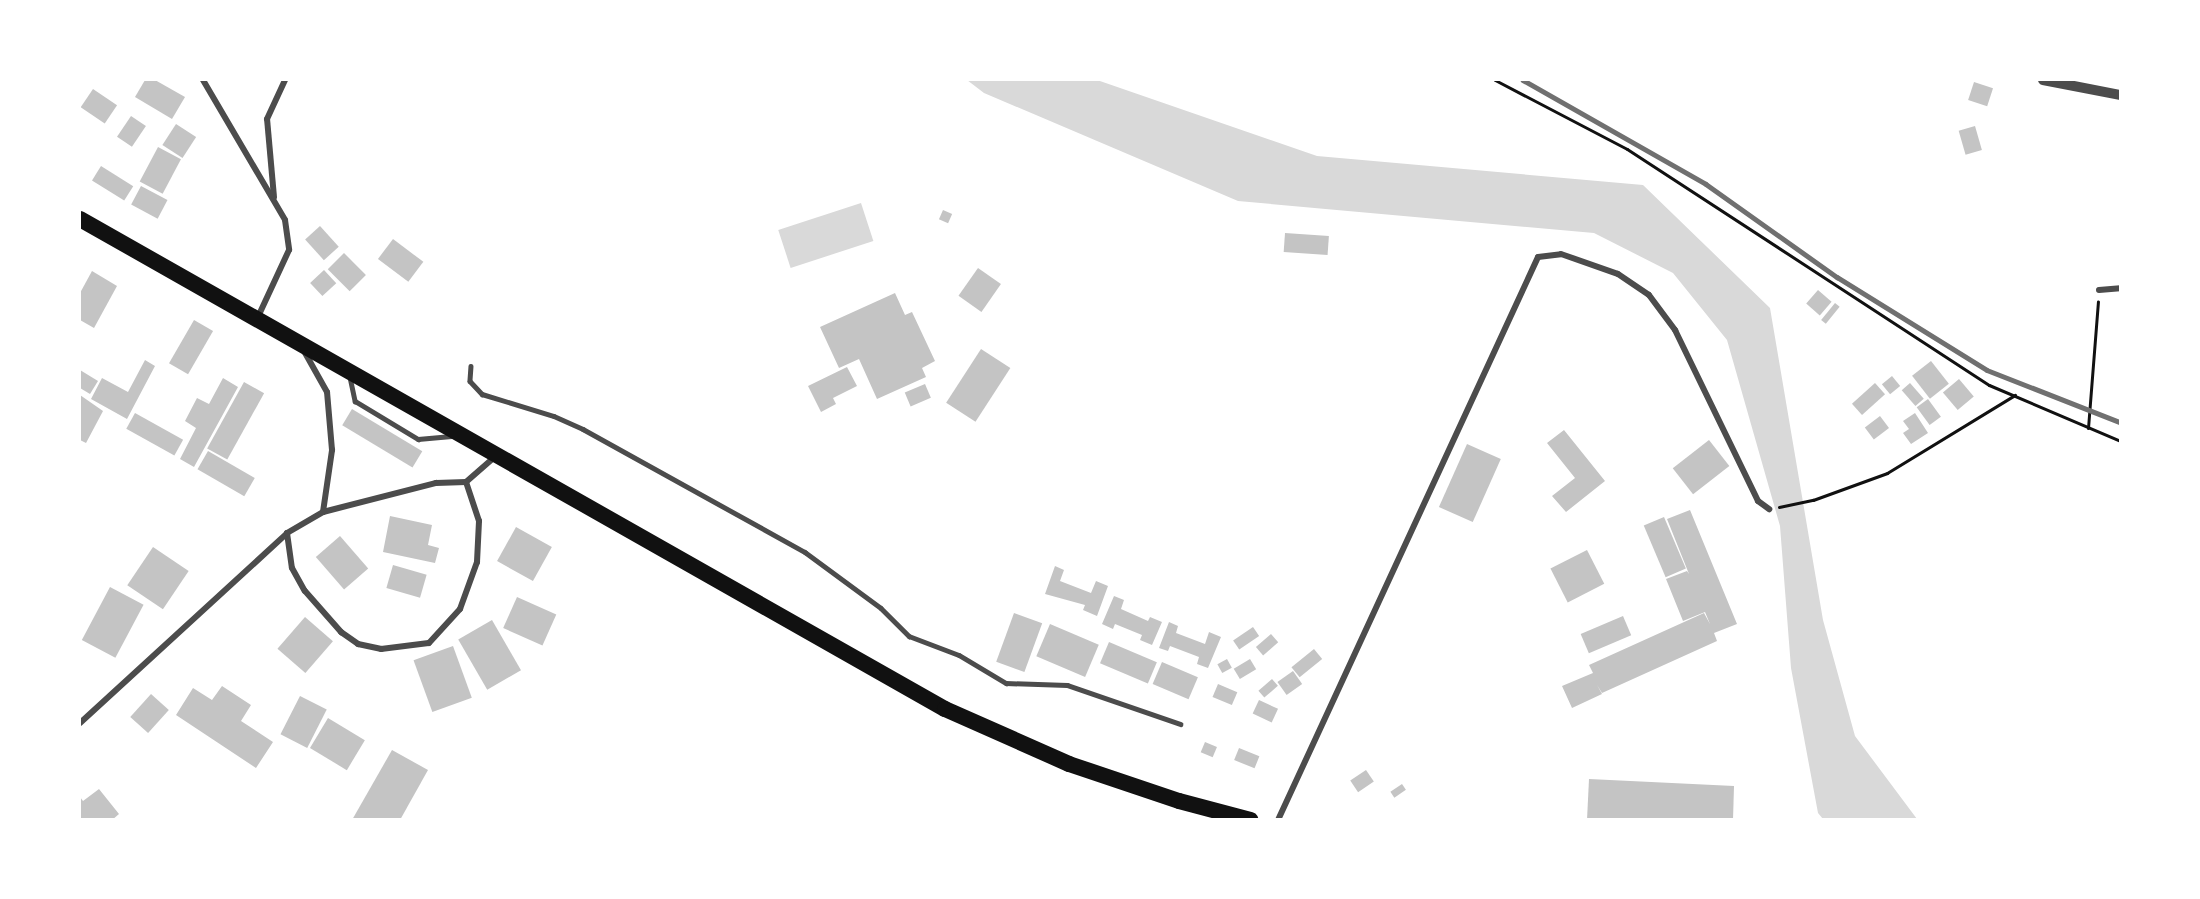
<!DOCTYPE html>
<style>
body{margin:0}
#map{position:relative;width:2200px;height:899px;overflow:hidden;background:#fff;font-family:"Sofia Sans Condensed",sans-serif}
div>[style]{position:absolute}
.water>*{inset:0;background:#d9d9d9;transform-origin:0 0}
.building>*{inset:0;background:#c4c4c4;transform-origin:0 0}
.path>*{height:3px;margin:-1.5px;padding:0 1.5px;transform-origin:1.5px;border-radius:1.5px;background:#111}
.service>*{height:4.5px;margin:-2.25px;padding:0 2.25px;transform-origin:2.25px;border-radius:2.25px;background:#4c4c4c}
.minor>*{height:6px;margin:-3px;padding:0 3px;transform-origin:3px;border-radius:3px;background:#4c4c4c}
.tertiary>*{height:10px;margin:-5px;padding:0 5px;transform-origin:5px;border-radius:5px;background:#4c4c4c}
.trunk>*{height:16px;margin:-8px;padding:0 8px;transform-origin:8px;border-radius:8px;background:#111}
.rail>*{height:4.5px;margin:-2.25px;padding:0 2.25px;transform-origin:2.25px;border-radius:2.25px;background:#707070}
span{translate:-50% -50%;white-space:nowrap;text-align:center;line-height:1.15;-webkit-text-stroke:4.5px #fff;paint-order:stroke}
.frame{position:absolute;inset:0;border:81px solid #fff;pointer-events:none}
</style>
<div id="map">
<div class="water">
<div style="clip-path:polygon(967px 80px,1097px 80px,1317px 156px,1643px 185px,1770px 308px,1823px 620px,1855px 736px,1917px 819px,1823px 819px,1818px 813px,1791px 668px,1780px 526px,1727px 340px,1673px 273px,1594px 233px,1238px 201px,984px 93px)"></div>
<div style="left:861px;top:203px;width:40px;height:87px;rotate:72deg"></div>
</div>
<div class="building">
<div style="clip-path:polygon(145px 80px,155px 80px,185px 97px,172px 119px,135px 97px)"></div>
<div style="left:1974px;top:82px;width:20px;height:19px;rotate:18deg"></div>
<div style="left:93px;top:89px;width:29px;height:22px;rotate:34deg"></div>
<div style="left:131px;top:116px;width:18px;height:25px;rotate:34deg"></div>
<div style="left:176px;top:124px;width:24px;height:25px;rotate:33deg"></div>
<div style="left:1975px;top:126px;width:25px;height:17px;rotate:74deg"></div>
<div style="left:158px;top:147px;width:26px;height:39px;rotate:28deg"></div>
<div style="left:101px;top:166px;width:38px;height:17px;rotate:32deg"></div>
<div style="left:141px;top:186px;width:30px;height:21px;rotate:28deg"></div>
<div style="left:943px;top:210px;width:10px;height:10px;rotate:24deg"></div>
<div style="left:320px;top:226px;width:28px;height:20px;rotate:48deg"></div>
<div style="left:1285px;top:233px;width:44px;height:19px;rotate:4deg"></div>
<div style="left:393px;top:239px;width:38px;height:25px;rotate:37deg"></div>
<div style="left:344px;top:253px;width:31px;height:23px;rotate:45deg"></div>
<div style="left:978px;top:268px;width:28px;height:34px;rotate:35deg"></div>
<div style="left:324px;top:270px;width:18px;height:19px;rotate:47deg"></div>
<div style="clip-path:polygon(92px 271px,117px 286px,94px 328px,80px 320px,80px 293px)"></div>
<div style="left:1818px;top:290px;width:18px;height:18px;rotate:41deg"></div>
<div style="clip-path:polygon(895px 293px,905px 315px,912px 312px,935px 361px,922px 368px,926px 377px,877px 399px,859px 359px,839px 368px,820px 327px)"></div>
<div style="left:1835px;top:303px;width:6px;height:22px;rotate:39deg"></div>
<div style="left:194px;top:320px;width:22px;height:50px;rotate:30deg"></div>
<div style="left:981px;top:349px;width:35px;height:64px;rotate:33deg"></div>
<div style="clip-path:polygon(145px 360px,155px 366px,127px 419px,91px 399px,102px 378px,128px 392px)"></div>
<div style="left:1931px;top:361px;width:29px;height:24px;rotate:52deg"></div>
<div style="clip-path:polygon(847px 367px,857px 386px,833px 398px,836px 404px,821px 412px,808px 386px)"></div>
<div style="clip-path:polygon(80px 370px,98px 381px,90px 394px,80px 388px)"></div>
<div style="left:1892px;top:376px;width:13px;height:13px;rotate:51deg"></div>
<div style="clip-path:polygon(223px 378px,238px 387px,194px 467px,180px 459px,196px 428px,185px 421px,197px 398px,209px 404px)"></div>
<div style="left:1959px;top:379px;width:23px;height:21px;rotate:50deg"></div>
<div style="left:244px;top:382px;width:23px;height:76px;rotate:29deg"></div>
<div style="left:1875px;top:383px;width:15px;height:31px;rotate:48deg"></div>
<div style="left:1910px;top:383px;width:21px;height:11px;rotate:49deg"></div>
<div style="left:925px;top:384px;width:15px;height:22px;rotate:67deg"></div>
<div style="clip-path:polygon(80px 395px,103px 411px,86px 443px,80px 440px)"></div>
<div style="left:1928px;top:399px;width:22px;height:14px;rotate:54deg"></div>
<div style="left:352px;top:409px;width:82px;height:19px;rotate:31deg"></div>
<div style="left:135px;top:413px;width:55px;height:18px;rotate:29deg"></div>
<div style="clip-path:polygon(1915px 413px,1928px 433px,1911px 444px,1903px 433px,1909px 429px,1903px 421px)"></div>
<div style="left:1880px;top:416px;width:15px;height:19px;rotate:53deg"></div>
<div style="clip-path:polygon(1564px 430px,1605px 481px,1566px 512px,1552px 496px,1575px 478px,1547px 443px)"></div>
<div style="left:1709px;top:440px;width:33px;height:46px;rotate:52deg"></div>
<div style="left:1467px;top:444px;width:37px;height:69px;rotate:24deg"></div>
<div style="left:208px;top:451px;width:54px;height:21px;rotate:30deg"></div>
<div style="clip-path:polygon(1690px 510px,1737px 624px,1714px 633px,1717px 641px,1602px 693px,1597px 685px,1602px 694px,1572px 708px,1562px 686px,1593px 673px,1589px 665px,1704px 613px,1710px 624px,1705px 612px,1683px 621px,1666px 579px,1687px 571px,1689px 574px,1667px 519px)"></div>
<div style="clip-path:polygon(390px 516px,432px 525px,428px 545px,439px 548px,435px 563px,383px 552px)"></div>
<div style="left:1664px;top:517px;width:56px;height:22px;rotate:67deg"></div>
<div style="left:516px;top:527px;width:41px;height:39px;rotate:29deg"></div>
<div style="left:340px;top:536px;width:43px;height:32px;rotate:49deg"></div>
<div style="left:153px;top:547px;width:43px;height:46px;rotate:34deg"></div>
<div style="left:1587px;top:550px;width:38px;height:41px;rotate:63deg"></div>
<div style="left:393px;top:565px;width:35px;height:24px;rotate:16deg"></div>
<div style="clip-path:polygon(1055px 566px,1064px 570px,1060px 581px,1091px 593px,1096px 581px,1108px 586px,1097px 616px,1083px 610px,1085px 605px,1045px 594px)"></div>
<div style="left:110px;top:587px;width:38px;height:60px;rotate:28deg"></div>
<div style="clip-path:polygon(1114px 596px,1124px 600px,1121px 609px,1148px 621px,1150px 617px,1162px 622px,1152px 645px,1140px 640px,1142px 635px,1115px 624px,1113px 629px,1102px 624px)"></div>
<div style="left:517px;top:597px;width:43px;height:34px;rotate:24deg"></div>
<div style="left:1014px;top:613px;width:30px;height:52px;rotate:20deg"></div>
<div style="left:1623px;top:616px;width:21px;height:46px;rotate:67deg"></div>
<div style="left:305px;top:617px;width:37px;height:42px;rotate:41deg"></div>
<div style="left:492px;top:620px;width:58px;height:39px;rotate:60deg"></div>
<div style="clip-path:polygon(1169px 622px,1178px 626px,1176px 633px,1205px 644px,1209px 632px,1221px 637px,1208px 668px,1197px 664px,1199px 657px,1170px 646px,1168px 651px,1159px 648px)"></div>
<div style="left:1050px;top:624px;width:53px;height:35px;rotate:23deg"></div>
<div style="left:1253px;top:627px;width:11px;height:24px;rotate:56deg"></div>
<div style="left:1271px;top:634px;width:11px;height:20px;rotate:49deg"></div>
<div style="left:1109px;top:642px;width:52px;height:23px;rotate:23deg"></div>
<div style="left:453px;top:646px;width:55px;height:42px;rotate:70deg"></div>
<div style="left:1314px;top:649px;width:13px;height:29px;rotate:51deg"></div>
<div style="left:1227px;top:659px;width:10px;height:11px;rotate:61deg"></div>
<div style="left:1250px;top:659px;width:12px;height:19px;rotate:59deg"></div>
<div style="left:1162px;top:662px;width:39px;height:24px;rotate:23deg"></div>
<div style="left:1293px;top:671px;width:16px;height:19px;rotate:55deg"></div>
<div style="left:1272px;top:679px;width:9px;height:18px;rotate:49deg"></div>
<div style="left:1218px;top:684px;width:21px;height:14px;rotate:23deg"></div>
<div style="clip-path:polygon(222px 686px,251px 705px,241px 721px,273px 742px,256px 768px,176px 715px,193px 688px,212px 700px)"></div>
<div style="left:151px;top:694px;width:24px;height:31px;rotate:42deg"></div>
<div style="left:300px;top:696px;width:30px;height:43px;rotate:27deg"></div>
<div style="left:1259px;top:700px;width:21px;height:15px;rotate:25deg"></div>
<div style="left:328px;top:718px;width:43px;height:35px;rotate:31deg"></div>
<div style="left:1205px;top:742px;width:13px;height:11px;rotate:23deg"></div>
<div style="left:1239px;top:748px;width:22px;height:13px;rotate:22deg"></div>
<div style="clip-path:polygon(392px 750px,428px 770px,400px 820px,352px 820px)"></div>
<div style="left:1366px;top:770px;width:14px;height:19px;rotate:56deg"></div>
<div style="clip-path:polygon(1589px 779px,1734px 786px,1733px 820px,1587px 820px)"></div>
<div style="left:1402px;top:784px;width:7px;height:14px;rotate:56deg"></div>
<div style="clip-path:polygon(99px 789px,119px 814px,112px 820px,80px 820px,80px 797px,83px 801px)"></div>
</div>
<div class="path">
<div style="left:1495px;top:80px;width:149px;rotate:27.6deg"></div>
<div style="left:1627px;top:149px;width:432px;rotate:33.1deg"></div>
<div style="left:1989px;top:385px;width:142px;rotate:23.1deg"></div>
<div style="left:2088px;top:428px;width:127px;rotate:-85.5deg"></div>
<div style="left:1779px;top:507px;width:35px;rotate:-12deg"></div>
<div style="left:1813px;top:500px;width:79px;rotate:-20deg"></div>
<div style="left:1887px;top:473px;width:150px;rotate:-31.4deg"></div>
</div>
<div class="service">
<div style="left:471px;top:366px;width:15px;rotate:94deg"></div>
<div style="left:470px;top:381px;width:18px;rotate:47deg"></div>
<div style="left:482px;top:394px;width:75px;rotate:17deg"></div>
<div style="left:554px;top:416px;width:32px;rotate:24deg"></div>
<div style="left:583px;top:429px;width:254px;rotate:29deg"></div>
<div style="left:805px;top:552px;width:94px;rotate:36.4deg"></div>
<div style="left:881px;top:608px;width:40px;rotate:45deg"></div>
<div style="left:909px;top:636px;width:53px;rotate:20.8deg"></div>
<div style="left:959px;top:655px;width:55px;rotate:30.8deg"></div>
<div style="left:1006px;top:683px;width:61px;rotate:1.9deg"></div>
<div style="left:1067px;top:685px;width:120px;rotate:19deg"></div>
<div style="left:350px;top:377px;width:25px;rotate:78deg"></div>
<div style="left:355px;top:401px;width:74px;rotate:31.1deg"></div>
<div style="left:418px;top:439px;width:36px;rotate:-5deg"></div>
</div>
<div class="minor">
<div style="left:203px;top:80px;width:162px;rotate:59.6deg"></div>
<div style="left:285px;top:220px;width:30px;rotate:82deg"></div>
<div style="left:289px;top:250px;width:76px;rotate:114.9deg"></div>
<div style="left:274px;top:197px;width:78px;rotate:-95.1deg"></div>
<div style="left:267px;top:119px;width:43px;rotate:-65.2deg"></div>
<div style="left:2099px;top:290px;width:21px;rotate:-5deg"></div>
<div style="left:323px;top:512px;width:117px;rotate:-14.4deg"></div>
<div style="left:436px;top:483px;width:30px;rotate:-2deg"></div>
<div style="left:466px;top:482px;width:41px;rotate:-41.1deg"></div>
<div style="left:287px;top:533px;width:35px;rotate:82deg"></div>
<div style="left:292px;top:568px;width:26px;rotate:61deg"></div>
<div style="left:305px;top:591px;width:55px;rotate:48.7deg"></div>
<div style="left:341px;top:632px;width:21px;rotate:35deg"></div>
<div style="left:358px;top:644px;width:24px;rotate:12deg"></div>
<div style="left:381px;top:649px;width:48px;rotate:-7.1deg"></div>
<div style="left:429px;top:643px;width:46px;rotate:-47.6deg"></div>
<div style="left:460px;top:609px;width:50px;rotate:-70.1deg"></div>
<div style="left:477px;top:562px;width:41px;rotate:-87.2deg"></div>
<div style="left:479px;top:521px;width:41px;rotate:-108.4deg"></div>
<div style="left:80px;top:723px;width:281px;rotate:-42.5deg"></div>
<div style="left:287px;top:533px;width:42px;rotate:-30.3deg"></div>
<div style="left:323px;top:512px;width:63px;rotate:-81.7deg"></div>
<div style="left:332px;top:450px;width:58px;rotate:-94.9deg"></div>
<div style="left:327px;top:392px;width:47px;rotate:-119.3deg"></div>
<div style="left:1278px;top:820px;width:620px;rotate:-65.21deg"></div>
<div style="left:1538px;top:257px;width:23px;rotate:-7deg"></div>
<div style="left:1561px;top:254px;width:60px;rotate:19.3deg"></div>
<div style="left:1618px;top:274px;width:37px;rotate:34deg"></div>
<div style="left:1649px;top:295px;width:44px;rotate:53.4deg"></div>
<div style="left:1675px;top:330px;width:190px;rotate:64.1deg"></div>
<div style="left:1758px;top:501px;width:14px;rotate:36deg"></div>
</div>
<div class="tertiary">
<div style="left:2043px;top:80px;width:78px;rotate:11deg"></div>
</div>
<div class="trunk">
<div style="left:80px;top:219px;width:994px;rotate:29.53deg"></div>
<div style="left:945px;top:709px;width:136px;rotate:23.9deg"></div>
<div style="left:1069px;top:764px;width:116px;rotate:18.6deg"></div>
<div style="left:1179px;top:801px;width:74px;rotate:14.8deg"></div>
</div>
<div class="rail">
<div style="left:1523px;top:80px;width:210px;rotate:29.6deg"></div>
<div style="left:1706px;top:184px;width:161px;rotate:35.4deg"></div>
<div style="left:1837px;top:277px;width:176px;rotate:31.8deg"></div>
<div style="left:1987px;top:370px;width:143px;rotate:21.4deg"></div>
</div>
<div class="frame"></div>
</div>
